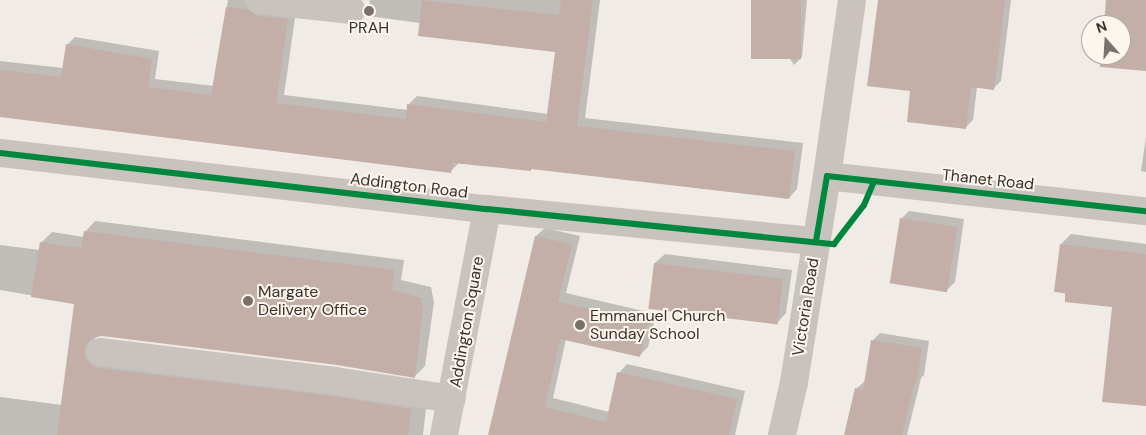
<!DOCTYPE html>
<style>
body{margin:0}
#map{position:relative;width:1146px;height:435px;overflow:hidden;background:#f0ebe5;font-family:"DM Sans",sans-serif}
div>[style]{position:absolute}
.shadow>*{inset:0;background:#0003}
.building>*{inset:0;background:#c3afa7;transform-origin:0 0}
.minor>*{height:28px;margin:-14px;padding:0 14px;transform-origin:14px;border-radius:14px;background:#c9c3be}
.cycleway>*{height:6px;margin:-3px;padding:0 3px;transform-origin:3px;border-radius:3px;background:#00873e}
.dots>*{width:14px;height:14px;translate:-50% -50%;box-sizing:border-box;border:2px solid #fbf5ee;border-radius:50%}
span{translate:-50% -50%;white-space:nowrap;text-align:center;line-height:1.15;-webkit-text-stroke:4px #fbf5ee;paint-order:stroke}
.poi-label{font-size:16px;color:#3b302b}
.left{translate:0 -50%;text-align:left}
.street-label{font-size:16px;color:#3b302b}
.north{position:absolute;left:1081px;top:15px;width:50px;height:50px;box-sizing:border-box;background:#fbf5ee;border:1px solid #aea6a0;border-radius:50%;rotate:341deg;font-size:14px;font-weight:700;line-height:20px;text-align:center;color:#3b302b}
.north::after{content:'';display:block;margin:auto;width:18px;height:22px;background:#7a716c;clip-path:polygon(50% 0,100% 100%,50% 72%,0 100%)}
</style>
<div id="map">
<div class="shadow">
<div style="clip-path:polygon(228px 0,255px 0,296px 11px,284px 95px,408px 110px,408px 105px,417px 96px,548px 114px,556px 50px,420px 23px,368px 16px,370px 0,600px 0,585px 118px,803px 143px,797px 189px,789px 198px,533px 168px,530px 170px,459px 163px,451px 171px,0 115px,0 61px,63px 68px,67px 45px,75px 37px,159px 51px,155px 79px,214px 86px)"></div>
<div style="clip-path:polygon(752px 0,807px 0,802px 57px,794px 65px)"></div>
<div style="clip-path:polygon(879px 0,1011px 0,1001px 81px,993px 89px,977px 87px,973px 120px,966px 127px,912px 90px)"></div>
<div style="clip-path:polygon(1146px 137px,1146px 172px,1141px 171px)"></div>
<div style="clip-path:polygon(909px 211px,964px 219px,955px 282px,947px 290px,901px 219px)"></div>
<div style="clip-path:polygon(95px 221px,404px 260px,401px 280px,431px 287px,434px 302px,425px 366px,415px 376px,337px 364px,102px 335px,95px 338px,96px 348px,426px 408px,423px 435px,0 435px,0 397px,62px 405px,76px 303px,0 290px,0 245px,40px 250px,41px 243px,52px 232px,84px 237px,85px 232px)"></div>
<div style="clip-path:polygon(545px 228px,580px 236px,566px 293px,656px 314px,648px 347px,639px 356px,566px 339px,553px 398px,609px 412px,619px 373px,627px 364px,745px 391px,735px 435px,490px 435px,536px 236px)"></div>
<div style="clip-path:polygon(1071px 234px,1146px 244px,1146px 405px,1114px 306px,1055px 291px,1061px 244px)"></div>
<div style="clip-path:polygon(665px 254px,792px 270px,786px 313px,777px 323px,655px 263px)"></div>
<div style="clip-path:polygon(880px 333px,929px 341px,924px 375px,921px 378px,907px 435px,845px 435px,856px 389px,865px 381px,872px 341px)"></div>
</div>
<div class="building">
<div style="clip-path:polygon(422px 0,559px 15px,561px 0,593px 0,577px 126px,795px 151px,789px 199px,531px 169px,531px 171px,453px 163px,451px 173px,0 117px,0 70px,61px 77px,66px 44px,152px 59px,148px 87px,211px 95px,226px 7px,247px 9px,257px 16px,288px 19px,276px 103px,406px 119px,407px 104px,546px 122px,555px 52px,418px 36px)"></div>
<div style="left:751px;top:0;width:50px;height:59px"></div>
<div style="clip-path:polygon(878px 0,1005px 0,994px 90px,971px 87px,966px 129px,907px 122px,910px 91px,867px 86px)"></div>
<div style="clip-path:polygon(1106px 0,1146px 0,1146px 71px,1100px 67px,1101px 55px,1121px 55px,1121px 25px,1104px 25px)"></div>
<div style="left:900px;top:218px;width:58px;height:66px;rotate:9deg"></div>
<div style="clip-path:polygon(84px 231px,394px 270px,392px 290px,421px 298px,423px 308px,415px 378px,337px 365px,102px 336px,94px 337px,88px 342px,84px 351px,86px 359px,90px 364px,98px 368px,333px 396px,411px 409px,408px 435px,57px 435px,74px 304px,31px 297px,40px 242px,81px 248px)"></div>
<div style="clip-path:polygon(535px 236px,572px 244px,558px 302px,648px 322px,640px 357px,560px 339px,545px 407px,606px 422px,617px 372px,737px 399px,729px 435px,488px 435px)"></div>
<div style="clip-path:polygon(1060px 244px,1146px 254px,1146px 406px,1102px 402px,1112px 307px,1065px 302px,1065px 293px,1054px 292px)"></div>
<div style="left:654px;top:263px;width:130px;height:46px;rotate:7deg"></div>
<div style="clip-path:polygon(871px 340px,922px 348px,916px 384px,914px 384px,902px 435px,844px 435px,855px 388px,863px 390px)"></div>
</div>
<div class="minor">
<div style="left:259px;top:0;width:93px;rotate:6.2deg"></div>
<div style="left:0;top:153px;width:490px;rotate:6.6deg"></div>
<div style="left:487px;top:209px;width:331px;rotate:5.6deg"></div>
<div style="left:827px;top:176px;width:321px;rotate:6.3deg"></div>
<div style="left:100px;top:352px;width:237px;rotate:7deg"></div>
<div style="left:335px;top:381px;width:118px;rotate:8.7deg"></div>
<div style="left:444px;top:435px;width:230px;rotate:-79.2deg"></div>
<div style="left:782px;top:435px;width:54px;rotate:-77.2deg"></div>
<div style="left:794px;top:382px;width:209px;rotate:-80.9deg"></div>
<div style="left:827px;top:176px;width:178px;rotate:-81.9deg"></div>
</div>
<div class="cycleway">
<div style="left:0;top:153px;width:490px;rotate:6.6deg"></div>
<div style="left:487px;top:209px;width:349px;rotate:5.8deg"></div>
<div style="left:834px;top:244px;width:49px;rotate:-52.4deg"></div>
<div style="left:864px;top:205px;width:26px;rotate:-67deg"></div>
<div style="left:816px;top:241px;width:66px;rotate:-80.4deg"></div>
<div style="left:827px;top:176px;width:321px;rotate:6.3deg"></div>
</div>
<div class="dots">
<div style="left:369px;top:11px;background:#7a716c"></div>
<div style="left:248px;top:301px;background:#7a716c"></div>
<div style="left:580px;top:325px;background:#7a716c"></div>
</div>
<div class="poi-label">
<span style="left:369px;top:28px">PRAH</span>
<span class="left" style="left:258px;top:301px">Margate<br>Delivery Office</span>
<span class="left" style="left:590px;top:325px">Emmanuel Church<br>Sunday School</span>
</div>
<div class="street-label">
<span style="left:988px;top:180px;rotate:6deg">Thanet Road</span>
<span style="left:409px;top:186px;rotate:7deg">Addington Road</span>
<span style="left:806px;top:307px;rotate:-81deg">Victoria Road</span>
<span style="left:467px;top:322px;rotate:-80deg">Addington Square</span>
</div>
<div class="north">N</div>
</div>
